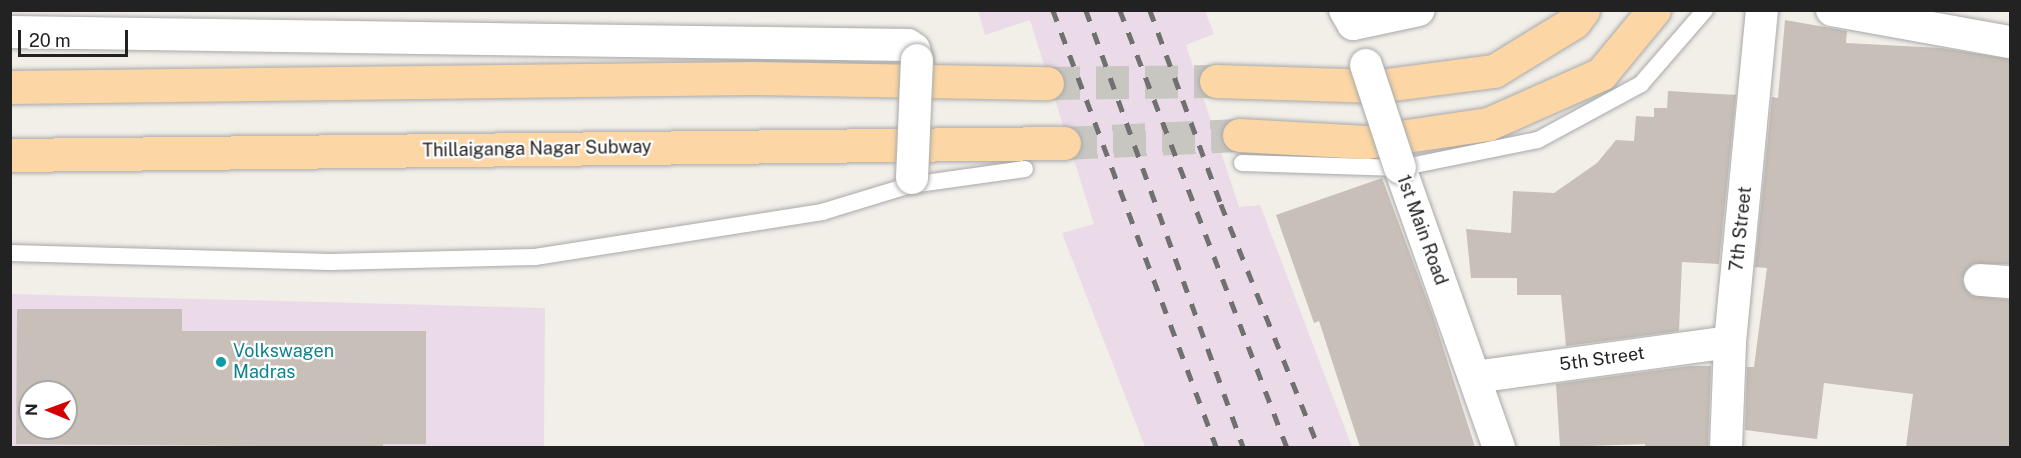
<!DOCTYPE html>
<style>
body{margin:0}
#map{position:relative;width:2021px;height:458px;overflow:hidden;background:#f2efe9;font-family:"Public Sans",sans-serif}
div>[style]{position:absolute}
.industrial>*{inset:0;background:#ebdbe8}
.building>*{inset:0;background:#c7bfb8}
.primary-tunnel>*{height:33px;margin-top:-16.5px;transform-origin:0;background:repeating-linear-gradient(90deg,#c8c6c1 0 33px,transparent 0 49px)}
.roads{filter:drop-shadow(0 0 2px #a9a9a9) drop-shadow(0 0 2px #a9a9a9)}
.lane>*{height:16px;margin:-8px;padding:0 8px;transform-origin:8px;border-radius:8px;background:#fff}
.street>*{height:32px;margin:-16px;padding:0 16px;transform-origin:16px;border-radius:16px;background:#fff}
.primary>*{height:33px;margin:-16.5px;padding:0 16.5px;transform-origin:16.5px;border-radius:16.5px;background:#fcd6a4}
.rail>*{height:4.5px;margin-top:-2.25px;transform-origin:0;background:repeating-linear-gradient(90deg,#707070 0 12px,transparent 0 24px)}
.bridges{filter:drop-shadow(0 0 2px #a9a9a9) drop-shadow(0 0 2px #a9a9a9)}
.street-bridge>*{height:32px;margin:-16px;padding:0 16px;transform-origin:16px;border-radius:16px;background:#fff}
.dots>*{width:16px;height:16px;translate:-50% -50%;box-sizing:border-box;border:3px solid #fff;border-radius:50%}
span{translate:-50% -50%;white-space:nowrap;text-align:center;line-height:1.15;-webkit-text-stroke:4.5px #fff;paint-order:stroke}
.street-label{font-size:18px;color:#222}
.culture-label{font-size:18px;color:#0d838f}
.left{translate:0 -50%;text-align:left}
.frame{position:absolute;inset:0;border:12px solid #222;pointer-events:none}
.north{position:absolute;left:18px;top:380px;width:60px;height:60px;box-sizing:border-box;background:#fff;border:2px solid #a7a7a7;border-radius:50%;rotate:271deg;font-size:16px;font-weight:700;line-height:24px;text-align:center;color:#222}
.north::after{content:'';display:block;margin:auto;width:21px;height:27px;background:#d40000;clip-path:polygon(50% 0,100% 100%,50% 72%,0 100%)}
.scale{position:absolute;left:18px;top:30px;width:110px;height:27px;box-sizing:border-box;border:3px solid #222;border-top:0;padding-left:8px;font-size:18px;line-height:21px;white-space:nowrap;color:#222;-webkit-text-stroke:4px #fff;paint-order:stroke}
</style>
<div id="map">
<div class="industrial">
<div style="clip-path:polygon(978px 11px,1205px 11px,1214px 34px,1186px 45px,1239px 207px,1260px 205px,1352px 447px,1145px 447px,1062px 233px,1094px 224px,1030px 20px,985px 35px)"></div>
<div style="clip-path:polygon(evenodd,11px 294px,545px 308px,544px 447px,11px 448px,11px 294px,30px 392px,66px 392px,66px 428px,30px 428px,30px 392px)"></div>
</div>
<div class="building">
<div style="clip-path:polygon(1785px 20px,1847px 31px,1846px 43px,1941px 48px,2010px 59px,2010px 264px,1973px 264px,1962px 279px,1971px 295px,2010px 300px,2010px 447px,1906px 447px,1913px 394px,1824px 383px,1817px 439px,1745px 430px,1747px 367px,1754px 367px,1767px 268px,1755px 267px,1772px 97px,1778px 98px)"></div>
<div style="clip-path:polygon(1668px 91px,1736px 95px,1719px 264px,1682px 262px,1679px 331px,1566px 346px,1561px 295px,1517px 295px,1517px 278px,1471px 278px,1466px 229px,1511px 233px,1513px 191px,1554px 193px,1597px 163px,1616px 140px,1634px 141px,1636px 116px,1654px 117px,1654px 108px,1667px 108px)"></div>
<div style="clip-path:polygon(1382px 178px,1432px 313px,1475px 447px,1360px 447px,1319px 321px,1314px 323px,1276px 215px)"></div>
<div style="clip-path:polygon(evenodd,17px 309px,182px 309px,182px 331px,426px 331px,426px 444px,383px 444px,383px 447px,16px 444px,17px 309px,30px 392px,66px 392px,66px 428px,30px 428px,30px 392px)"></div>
<div style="clip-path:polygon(1690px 366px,1711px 366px,1708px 447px,1645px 447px,1645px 444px,1560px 447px,1556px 384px)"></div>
</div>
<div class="primary-tunnel">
<div style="left:1047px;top:83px;width:169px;rotate:-0.7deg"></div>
<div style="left:1064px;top:143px;width:175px;rotate:-2.6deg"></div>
</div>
<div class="roads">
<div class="lane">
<div style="left:1242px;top:163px;width:158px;rotate:1.8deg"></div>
<div style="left:1400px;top:168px;width:141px;rotate:-11.5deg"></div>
<div style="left:1538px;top:140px;width:117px;rotate:-28.5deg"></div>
<div style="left:1641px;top:84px;width:98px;rotate:-49.1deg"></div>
<div style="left:10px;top:253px;width:321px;rotate:1.6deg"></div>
<div style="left:331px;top:262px;width:204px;rotate:-1.4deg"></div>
<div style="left:535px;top:257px;width:291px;rotate:-8.9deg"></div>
<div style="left:822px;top:212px;width:93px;rotate:-16.9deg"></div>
<div style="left:911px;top:185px;width:115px;rotate:-8deg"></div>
</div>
<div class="street">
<div style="left:1345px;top:10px;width:16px;rotate:60deg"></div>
<div style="left:1353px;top:24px;width:67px;rotate:-12deg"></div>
<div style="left:1832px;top:10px;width:181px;rotate:10.2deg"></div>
<div style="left:10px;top:32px;width:898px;rotate:0.83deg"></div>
<div style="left:908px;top:45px;width:7px;rotate:34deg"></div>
<div style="left:914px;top:49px;width:11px;rotate:75deg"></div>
<div style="left:1400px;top:168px;width:297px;rotate:70.5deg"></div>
<div style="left:1980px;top:280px;width:30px;rotate:4deg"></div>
<div style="left:1475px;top:377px;width:257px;rotate:-7.8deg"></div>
<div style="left:1726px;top:448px;width:106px;rotate:-87.8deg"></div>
<div style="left:1730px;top:342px;width:334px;rotate:-84.5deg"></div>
</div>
<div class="primary">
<div style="left:1216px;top:81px;width:162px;rotate:1.8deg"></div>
<div style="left:1378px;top:86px;width:117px;rotate:-7.4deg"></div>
<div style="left:1494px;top:71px;width:94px;rotate:-31.5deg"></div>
<div style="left:1574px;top:22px;width:15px;rotate:-53deg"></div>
<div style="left:10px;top:87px;width:743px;rotate:-0.69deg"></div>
<div style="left:753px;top:78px;width:294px;rotate:1deg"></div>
<div style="left:1239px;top:135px;width:127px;rotate:3.2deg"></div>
<div style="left:1366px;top:142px;width:123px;rotate:-8.4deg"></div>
<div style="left:1488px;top:124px;width:124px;rotate:-23.9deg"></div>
<div style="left:1601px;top:74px;width:83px;rotate:-50.4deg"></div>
<div style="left:10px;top:155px;width:1054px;rotate:-0.65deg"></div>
</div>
</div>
<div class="rail">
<div style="left:1053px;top:10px;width:468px;rotate:69.5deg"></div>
<div style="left:1086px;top:10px;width:466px;rotate:70.2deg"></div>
<div style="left:1120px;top:10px;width:469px;rotate:69.1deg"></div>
<div style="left:1150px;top:10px;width:207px;rotate:69.9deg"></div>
<div style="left:1221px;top:204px;width:263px;rotate:68.1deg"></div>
</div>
<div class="bridges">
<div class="street-bridge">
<div style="left:1366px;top:65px;width:108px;rotate:71.7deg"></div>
<div style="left:912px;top:178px;width:118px;rotate:-87.6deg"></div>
</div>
</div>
<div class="dots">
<div style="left:221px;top:362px;background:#0f9aa8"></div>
</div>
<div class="street-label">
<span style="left:537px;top:149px;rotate:-1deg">Thillaiganga Nagar Subway</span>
<span style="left:1741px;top:229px;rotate:-84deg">7th Street</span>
<span style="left:1422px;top:230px;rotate:70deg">1st Main Road</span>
<span style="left:1602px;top:359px;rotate:-8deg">5th Street</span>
</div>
<div class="culture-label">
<span class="left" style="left:233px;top:362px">Volkswagen<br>Madras</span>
</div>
<div class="frame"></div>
<div class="north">N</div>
<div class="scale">20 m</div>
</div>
